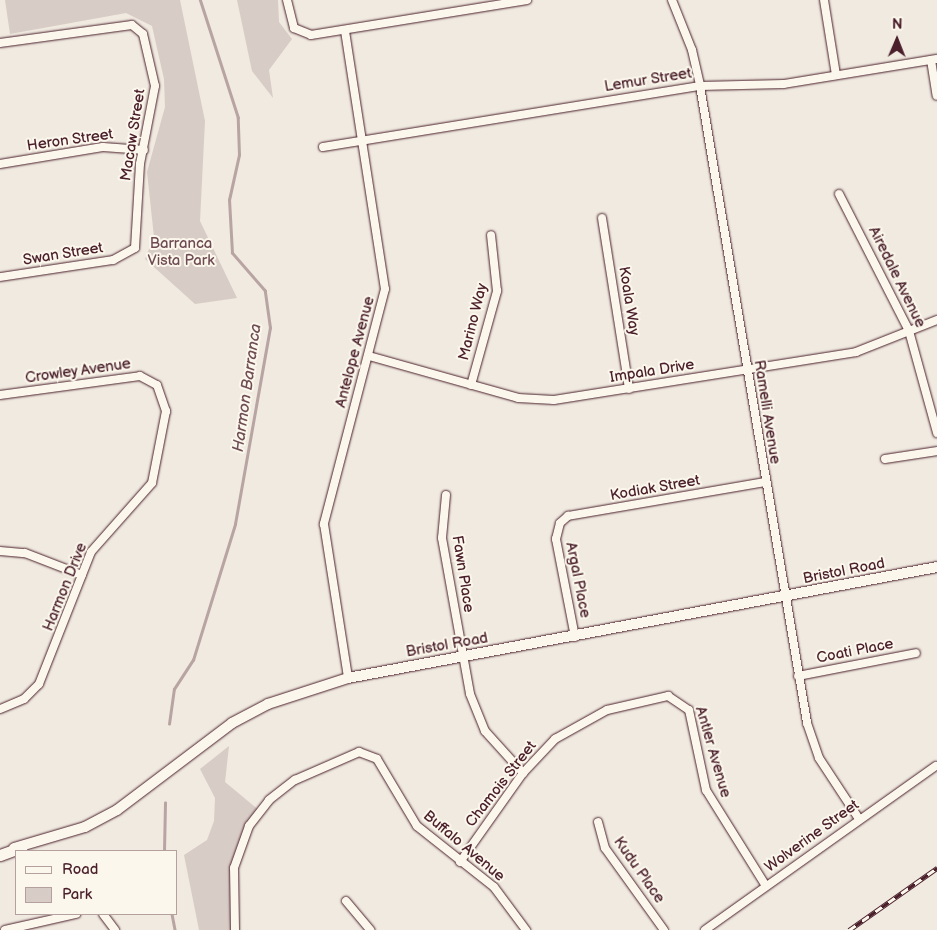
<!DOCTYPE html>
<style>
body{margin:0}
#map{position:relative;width:937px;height:930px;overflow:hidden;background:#f0eae0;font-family:"Balsamiq Sans",sans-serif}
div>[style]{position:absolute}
.green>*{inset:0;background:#d8ccc6}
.stream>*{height:2.5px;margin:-1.25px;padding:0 1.25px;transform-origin:1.25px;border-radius:1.25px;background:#b8a4a2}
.roads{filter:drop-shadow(0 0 1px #4a1f2b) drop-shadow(0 0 1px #4a1f2b)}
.minor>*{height:8px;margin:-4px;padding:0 4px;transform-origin:4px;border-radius:4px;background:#fbf7ec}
.tertiary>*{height:10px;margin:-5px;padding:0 5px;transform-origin:5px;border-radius:5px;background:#fbf7ec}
.secondary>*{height:11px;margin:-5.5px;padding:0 5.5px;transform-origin:5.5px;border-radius:5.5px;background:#fbf7ec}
.rail>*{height:4.5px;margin-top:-2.25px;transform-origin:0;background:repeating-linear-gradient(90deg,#fbf7ec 0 8px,#4a1f2b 0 16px);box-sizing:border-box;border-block:1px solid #4a1f2b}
span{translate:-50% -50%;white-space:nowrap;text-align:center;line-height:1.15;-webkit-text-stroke:4px #fbf7ec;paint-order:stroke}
.street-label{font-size:15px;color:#4a1f2b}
.park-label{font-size:15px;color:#6e4a52}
.water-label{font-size:16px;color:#704e55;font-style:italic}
.legend{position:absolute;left:15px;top:850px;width:162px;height:65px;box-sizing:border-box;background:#fbf7ec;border:1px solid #b4a19f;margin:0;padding:6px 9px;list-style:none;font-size:15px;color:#4a1f2b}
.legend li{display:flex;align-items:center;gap:10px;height:25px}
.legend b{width:25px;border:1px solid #b4a19f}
.north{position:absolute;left:872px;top:15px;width:50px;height:50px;-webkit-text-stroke:4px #fbf7ec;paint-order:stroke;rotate:1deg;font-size:14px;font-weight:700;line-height:20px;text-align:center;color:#4a1f2b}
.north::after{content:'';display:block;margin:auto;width:18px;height:22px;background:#4a1f2b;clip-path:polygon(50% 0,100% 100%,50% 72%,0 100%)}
</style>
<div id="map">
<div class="green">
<div style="clip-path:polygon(5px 0,180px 0,205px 121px,200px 221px,237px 298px,195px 304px,145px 259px,154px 237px,147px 172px,165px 107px,164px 79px,152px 26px,126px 13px,10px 34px)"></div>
<div style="clip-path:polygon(237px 0,278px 0,279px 22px,292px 39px,269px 70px,273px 98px,252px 71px)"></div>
<div style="clip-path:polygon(229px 746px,225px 782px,260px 811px,234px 868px,235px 930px,199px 930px,184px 855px,207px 840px,214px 821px,215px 798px,200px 769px)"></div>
</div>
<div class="stream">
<div style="left:169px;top:724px;width:35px;rotate:-82deg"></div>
<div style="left:174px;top:689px;width:35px;rotate:-57deg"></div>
<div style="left:193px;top:660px;width:142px;rotate:-72.8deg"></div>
<div style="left:235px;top:524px;width:199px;rotate:-79.9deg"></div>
<div style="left:270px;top:328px;width:37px;rotate:-98deg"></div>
<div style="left:265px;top:291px;width:50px;rotate:-131deg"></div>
<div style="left:232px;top:253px;width:53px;rotate:-93.2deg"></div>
<div style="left:229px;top:200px;width:46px;rotate:-77.5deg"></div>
<div style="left:239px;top:155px;width:37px;rotate:-92deg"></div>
<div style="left:238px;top:118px;width:124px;rotate:-107.9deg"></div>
<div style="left:164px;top:851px;width:48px;rotate:-88.8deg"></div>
<div style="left:172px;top:914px;width:16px;rotate:79deg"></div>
</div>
<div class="roads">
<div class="minor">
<div style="left:287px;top:0;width:29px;rotate:76deg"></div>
<div style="left:294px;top:28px;width:18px;rotate:22deg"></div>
<div style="left:311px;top:35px;width:219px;rotate:-9.2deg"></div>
<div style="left:672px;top:0;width:54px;rotate:68.2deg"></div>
<div style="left:692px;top:50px;width:37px;rotate:77deg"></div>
<div style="left:700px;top:86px;width:646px;rotate:80.46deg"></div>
<div style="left:807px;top:723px;width:37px;rotate:71deg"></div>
<div style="left:819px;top:758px;width:73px;rotate:56.7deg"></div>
<div style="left:824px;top:0;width:76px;rotate:80.9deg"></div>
<div style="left:345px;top:31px;width:261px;rotate:81.2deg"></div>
<div style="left:385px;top:289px;width:243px;rotate:104.6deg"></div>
<div style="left:324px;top:524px;width:156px;rotate:81.1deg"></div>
<div style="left:0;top:43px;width:133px;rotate:-7.8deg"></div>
<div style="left:132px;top:25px;width:14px;rotate:39deg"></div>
<div style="left:143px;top:34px;width:53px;rotate:77deg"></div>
<div style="left:155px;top:86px;width:79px;rotate:100.9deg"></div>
<div style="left:140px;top:164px;width:84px;rotate:93.4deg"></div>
<div style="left:135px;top:248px;width:25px;rotate:151deg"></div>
<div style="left:113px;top:260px;width:114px;rotate:171.4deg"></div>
<div style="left:931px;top:60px;width:36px;rotate:81deg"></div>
<div style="left:323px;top:147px;width:382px;rotate:-9.2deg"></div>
<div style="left:700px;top:86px;width:84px;rotate:-1.4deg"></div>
<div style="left:784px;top:84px;width:155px;rotate:-9.3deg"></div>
<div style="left:0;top:164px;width:104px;rotate:-9.4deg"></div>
<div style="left:103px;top:147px;width:41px;rotate:4.2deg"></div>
<div style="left:839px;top:194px;width:154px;rotate:62.9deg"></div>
<div style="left:909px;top:331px;width:106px;rotate:74.6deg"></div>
<div style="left:602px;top:218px;width:173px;rotate:81deg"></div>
<div style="left:369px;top:356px;width:155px;rotate:15.7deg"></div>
<div style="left:518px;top:398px;width:36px;rotate:3deg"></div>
<div style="left:554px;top:400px;width:306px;rotate:-9deg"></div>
<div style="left:856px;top:352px;width:87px;rotate:-21.6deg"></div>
<div style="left:471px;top:385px;width:98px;rotate:-74.5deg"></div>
<div style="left:497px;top:291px;width:56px;rotate:-96.1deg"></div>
<div style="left:0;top:395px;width:141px;rotate:-7.7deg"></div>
<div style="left:140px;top:376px;width:19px;rotate:28deg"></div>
<div style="left:157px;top:385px;width:28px;rotate:71deg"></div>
<div style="left:166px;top:411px;width:73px;rotate:101deg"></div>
<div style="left:152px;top:483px;width:92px;rotate:131.5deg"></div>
<div style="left:91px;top:552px;width:142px;rotate:111.5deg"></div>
<div style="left:39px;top:684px;width:21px;rotate:135deg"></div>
<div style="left:24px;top:699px;width:26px;rotate:157deg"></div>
<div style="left:885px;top:459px;width:53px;rotate:-8.7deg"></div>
<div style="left:446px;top:495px;width:43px;rotate:95.3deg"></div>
<div style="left:442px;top:538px;width:158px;rotate:79.8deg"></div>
<div style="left:470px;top:694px;width:40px;rotate:68deg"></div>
<div style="left:485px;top:731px;width:57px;rotate:47.9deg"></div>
<div style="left:0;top:551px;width:25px;rotate:5deg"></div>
<div style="left:25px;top:553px;width:61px;rotate:21.1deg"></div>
<div style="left:575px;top:637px;width:100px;rotate:-101deg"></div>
<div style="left:556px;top:539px;width:16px;rotate:-76deg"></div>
<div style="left:560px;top:523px;width:11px;rotate:-41deg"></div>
<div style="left:568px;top:516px;width:199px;rotate:-9.8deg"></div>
<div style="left:798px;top:676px;width:120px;rotate:-11deg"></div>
<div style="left:598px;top:822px;width:27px;rotate:75deg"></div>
<div style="left:605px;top:848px;width:101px;rotate:54.3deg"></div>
<div style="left:460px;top:862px;width:109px;rotate:-54.7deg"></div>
<div style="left:523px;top:773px;width:47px;rotate:-46.7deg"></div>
<div style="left:555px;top:739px;width:60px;rotate:-29.1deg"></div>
<div style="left:607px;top:710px;width:63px;rotate:-12.9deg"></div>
<div style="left:668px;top:696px;width:25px;rotate:34deg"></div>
<div style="left:689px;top:710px;width:82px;rotate:78deg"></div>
<div style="left:706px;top:790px;width:113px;rotate:58deg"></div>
<div style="left:346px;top:901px;width:38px;rotate:50deg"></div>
<div style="left:103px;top:914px;width:20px;rotate:53deg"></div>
<div style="left:5px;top:930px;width:73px;rotate:-12.7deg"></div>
<div style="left:235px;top:930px;width:62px;rotate:-90.9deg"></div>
<div style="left:234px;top:868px;width:45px;rotate:-70.3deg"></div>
<div style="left:249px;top:826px;width:33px;rotate:-52deg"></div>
<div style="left:269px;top:800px;width:33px;rotate:-38deg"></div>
<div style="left:295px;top:780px;width:70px;rotate:-23.6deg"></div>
<div style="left:359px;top:752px;width:19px;rotate:21deg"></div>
<div style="left:377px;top:759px;width:78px;rotate:59.2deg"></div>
<div style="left:417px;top:826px;width:98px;rotate:38.4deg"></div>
<div style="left:494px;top:887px;width:54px;rotate:53.3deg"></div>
<div style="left:705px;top:930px;width:283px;rotate:-35.4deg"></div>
</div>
<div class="tertiary">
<div style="left:14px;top:848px;width:74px;rotate:-16.5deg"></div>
<div style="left:85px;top:827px;width:36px;rotate:-28deg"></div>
<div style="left:117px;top:810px;width:144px;rotate:-37.1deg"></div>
<div style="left:232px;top:723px;width:41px;rotate:-27.8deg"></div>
<div style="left:268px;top:704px;width:84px;rotate:-18deg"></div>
<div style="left:348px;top:678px;width:599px;rotate:-10.67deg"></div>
</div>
<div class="secondary">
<div style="left:0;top:855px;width:23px;rotate:-20deg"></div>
</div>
</div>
<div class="rail">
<div style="left:849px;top:930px;width:108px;rotate:-35.2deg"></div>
</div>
<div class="street-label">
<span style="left:648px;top:80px;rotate:-9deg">Lemur Street</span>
<span style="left:133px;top:135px;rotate:-81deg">Macaw Street</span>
<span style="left:70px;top:140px;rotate:-8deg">Heron Street</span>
<span style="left:63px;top:254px;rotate:-9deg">Swan Street</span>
<span style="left:897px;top:277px;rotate:64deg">Airedale Avenue</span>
<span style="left:629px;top:301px;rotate:81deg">Koala Way</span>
<span style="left:473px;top:322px;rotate:-76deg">Marino Way</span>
<span style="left:355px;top:352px;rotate:-75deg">Antelope Avenue</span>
<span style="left:78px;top:371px;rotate:-8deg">Crowley Avenue</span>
<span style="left:652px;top:371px;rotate:-9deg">Impala Drive</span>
<span style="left:767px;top:412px;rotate:81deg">Ramelli Avenue</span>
<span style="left:655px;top:488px;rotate:-10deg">Kodiak Street</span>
<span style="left:844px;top:571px;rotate:-11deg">Bristol Road</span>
<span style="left:463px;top:574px;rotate:81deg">Fawn Place</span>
<span style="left:578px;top:580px;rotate:79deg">Argal Place</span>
<span style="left:65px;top:587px;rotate:-68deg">Harmon Drive</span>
<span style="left:447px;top:645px;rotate:-10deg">Bristol Road</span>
<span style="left:855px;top:651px;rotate:-11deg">Coati Place</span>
<span style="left:713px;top:752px;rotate:74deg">Antler Avenue</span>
<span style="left:501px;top:784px;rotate:-52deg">Chamois Street</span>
<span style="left:812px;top:836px;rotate:-36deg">Wolverine Street</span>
<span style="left:464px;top:846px;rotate:40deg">Buffalo Avenue</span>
<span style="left:639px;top:870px;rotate:55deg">Kudu Place</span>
</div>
<div class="park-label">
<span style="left:181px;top:252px">Barranca<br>Vista Park</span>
</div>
<div class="water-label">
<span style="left:248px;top:388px;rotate:-82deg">Harmon Barranca</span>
</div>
<ul class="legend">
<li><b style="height:6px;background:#fbf7ec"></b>Road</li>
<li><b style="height:14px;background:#d8ccc6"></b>Park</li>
</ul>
<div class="north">N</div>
</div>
